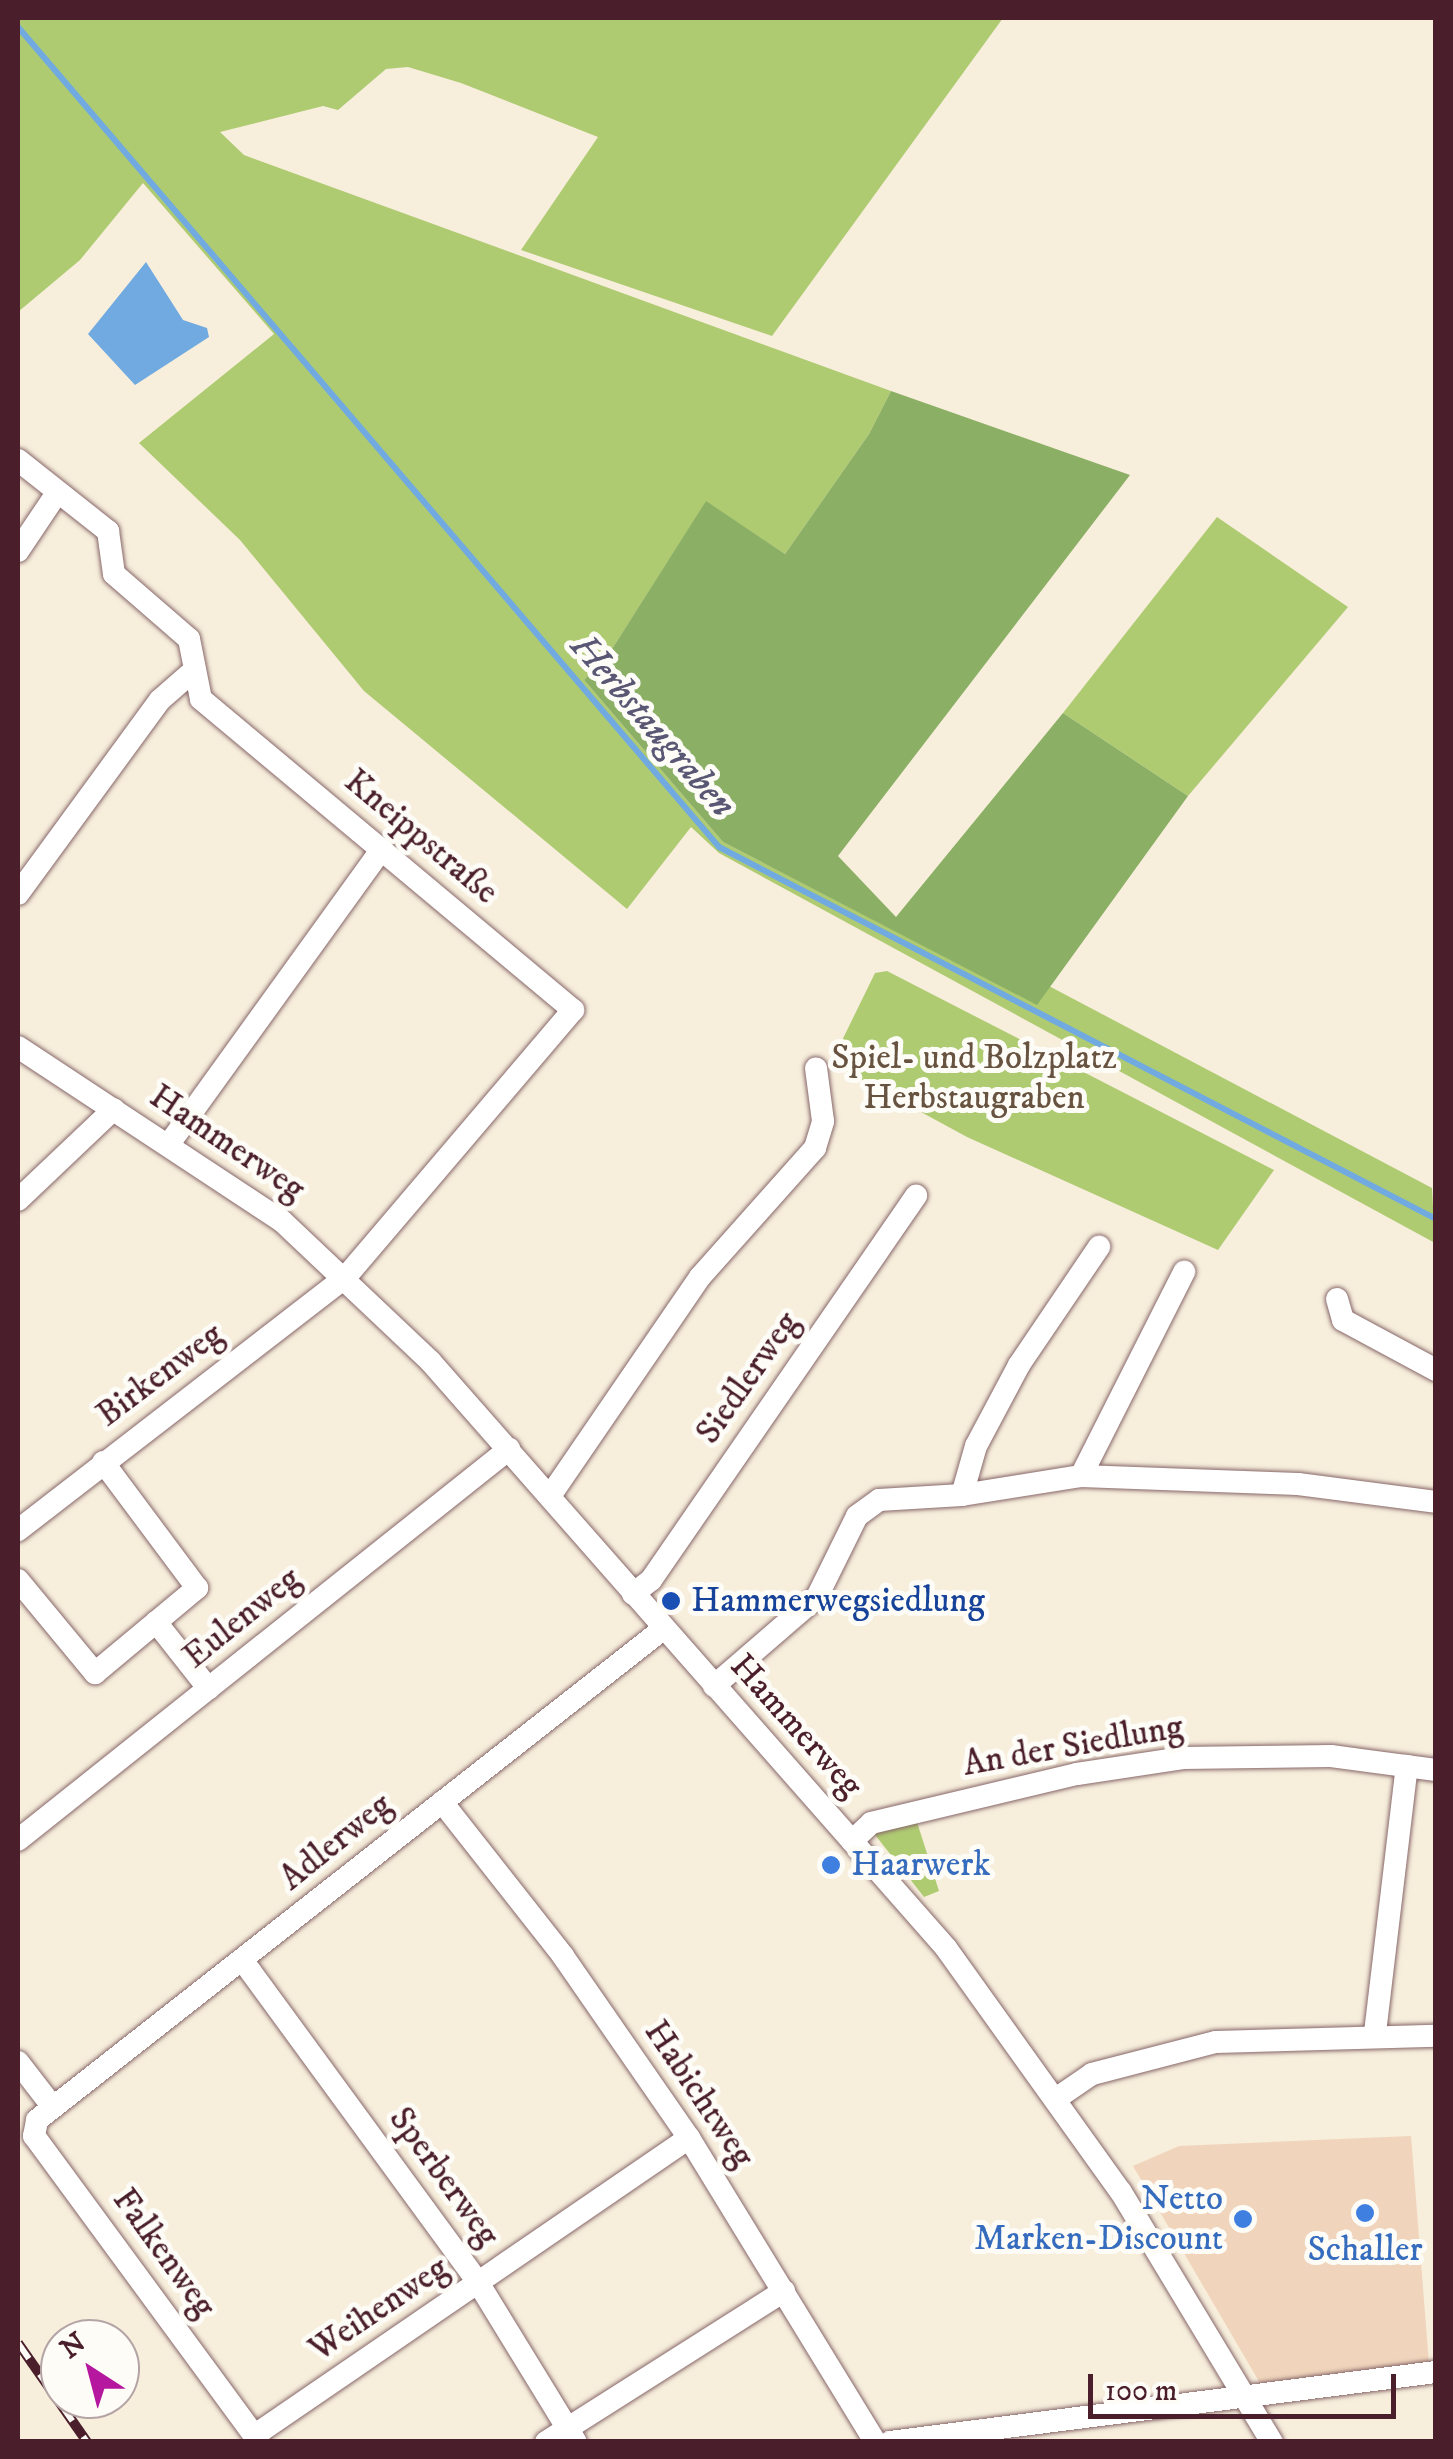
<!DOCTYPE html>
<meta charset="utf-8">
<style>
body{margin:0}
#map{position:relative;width:1453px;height:2459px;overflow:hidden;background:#f7eedc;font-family:"IM FELL DW Pica",serif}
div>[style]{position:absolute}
.built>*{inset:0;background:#f0d5bc}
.green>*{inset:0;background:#afcb72}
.forest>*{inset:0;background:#8baf64}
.water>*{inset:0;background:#70aae0}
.stream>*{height:6px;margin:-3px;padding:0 3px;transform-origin:3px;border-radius:3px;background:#70aae0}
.roads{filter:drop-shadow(0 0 2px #876769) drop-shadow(0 0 2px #876769)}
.street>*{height:22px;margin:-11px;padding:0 11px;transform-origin:11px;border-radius:11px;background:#fff}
.rail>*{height:10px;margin-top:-5px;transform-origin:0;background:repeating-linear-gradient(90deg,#fdfcf7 0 19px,#4a1f2b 0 38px);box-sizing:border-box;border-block:2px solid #4a1f2b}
.dots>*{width:28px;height:28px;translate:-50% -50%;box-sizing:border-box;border:5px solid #fdfcf7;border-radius:50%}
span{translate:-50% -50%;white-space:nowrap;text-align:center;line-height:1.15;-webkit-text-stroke:10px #fdfcf7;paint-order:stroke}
.street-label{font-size:35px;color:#4a1f2b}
.park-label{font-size:35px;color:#685340}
.transit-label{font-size:35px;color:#164399}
.left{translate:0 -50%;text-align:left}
.shop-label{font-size:35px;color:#366cbe}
.right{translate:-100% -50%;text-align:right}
.water-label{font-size:38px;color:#595773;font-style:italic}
.frame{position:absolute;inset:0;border:20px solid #4a1f2b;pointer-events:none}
.north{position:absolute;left:40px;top:2319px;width:100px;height:100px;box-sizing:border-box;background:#fdfcf7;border:2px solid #b5a4a5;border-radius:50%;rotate:324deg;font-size:28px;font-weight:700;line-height:40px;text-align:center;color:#4a1f2b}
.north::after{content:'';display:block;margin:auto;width:35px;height:45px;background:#b5179e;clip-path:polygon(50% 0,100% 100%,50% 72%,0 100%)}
.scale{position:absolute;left:1088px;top:2374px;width:308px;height:45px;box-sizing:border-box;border:5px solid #4a1f2b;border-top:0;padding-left:12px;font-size:30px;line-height:35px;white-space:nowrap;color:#4a1f2b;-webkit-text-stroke:8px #fdfcf7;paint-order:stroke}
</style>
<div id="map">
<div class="built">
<div style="clip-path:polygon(1411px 2136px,1429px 2364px,1264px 2390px,1133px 2166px,1179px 2146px)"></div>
</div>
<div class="green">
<div style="clip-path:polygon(18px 18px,1003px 18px,772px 336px,521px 250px,598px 137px,461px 83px,408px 67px,386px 69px,338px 110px,323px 106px,220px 132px,244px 155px,891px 391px,869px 434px,785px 554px,706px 502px,612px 649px,584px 680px,723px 842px,1037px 1004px,1047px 985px,1432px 1188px,1435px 1243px,719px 853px,691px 827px,627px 909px,364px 691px,240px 540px,139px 443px,274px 334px,143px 183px,80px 260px,18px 312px)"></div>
<div style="clip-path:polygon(1217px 517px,1348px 607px,1188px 796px,1063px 713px)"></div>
<div style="clip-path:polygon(887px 971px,1274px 1170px,1218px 1250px,967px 1137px,831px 1063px,875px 973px)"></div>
<div style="clip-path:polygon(916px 1819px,939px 1891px,924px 1897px,872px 1831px)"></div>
</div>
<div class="forest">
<div style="clip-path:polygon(891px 391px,1130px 475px,838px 856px,896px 917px,1063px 713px,1188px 796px,1037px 1005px,723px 842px,584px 680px,612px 649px,706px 501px,785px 554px,869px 434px)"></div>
</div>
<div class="water">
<div style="clip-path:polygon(146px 262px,183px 320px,207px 328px,209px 337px,135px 385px,88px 334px)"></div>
</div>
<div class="stream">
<div style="left:18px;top:27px;width:1079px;rotate:49.47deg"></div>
<div style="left:719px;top:847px;width:808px;rotate:27.42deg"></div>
</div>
<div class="roads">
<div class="street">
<div style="left:18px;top:460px;width:115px;rotate:38.3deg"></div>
<div style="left:108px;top:531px;width:43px;rotate:82.1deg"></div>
<div style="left:114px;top:574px;width:99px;rotate:40.9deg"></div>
<div style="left:189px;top:639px;width:61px;rotate:78.7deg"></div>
<div style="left:201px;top:699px;width:485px;rotate:39.9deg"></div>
<div style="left:573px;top:1010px;width:349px;rotate:130.4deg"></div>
<div style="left:347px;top:1276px;width:416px;rotate:142.3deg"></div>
<div style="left:18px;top:551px;width:70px;rotate:-56.1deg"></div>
<div style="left:18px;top:894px;width:240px;rotate:-53.8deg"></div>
<div style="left:160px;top:700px;width:41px;rotate:-41.1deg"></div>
<div style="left:18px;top:1047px;width:316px;rotate:33.4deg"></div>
<div style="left:282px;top:1221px;width:204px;rotate:43.4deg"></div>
<div style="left:430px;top:1361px;width:782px;rotate:48.68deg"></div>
<div style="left:946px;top:1948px;width:300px;rotate:54.4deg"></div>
<div style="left:1121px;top:2192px;width:292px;rotate:58.9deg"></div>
<div style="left:169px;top:1144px;width:364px;rotate:-54.2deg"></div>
<div style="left:18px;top:1200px;width:132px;rotate:-43.5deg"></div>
<div style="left:1337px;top:1299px;width:22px;rotate:74deg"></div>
<div style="left:1343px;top:1320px;width:106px;rotate:28.3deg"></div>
<div style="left:1081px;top:1476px;width:229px;rotate:-63.2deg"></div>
<div style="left:962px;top:1495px;width:51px;rotate:-74.1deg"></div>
<div style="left:976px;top:1446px;width:92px;rotate:-62deg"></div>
<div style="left:1019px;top:1365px;width:143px;rotate:-55.9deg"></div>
<div style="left:550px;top:1496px;width:265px;rotate:-55.6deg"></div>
<div style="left:700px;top:1277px;width:173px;rotate:-48.3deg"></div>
<div style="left:815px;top:1148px;width:28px;rotate:-73deg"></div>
<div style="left:823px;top:1121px;width:53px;rotate:-97.5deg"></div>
<div style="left:18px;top:1580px;width:121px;rotate:50.4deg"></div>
<div style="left:95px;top:1673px;width:133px;rotate:-39.8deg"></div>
<div style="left:197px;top:1588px;width:157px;rotate:-126.7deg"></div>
<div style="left:633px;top:1594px;width:23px;rotate:-38deg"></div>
<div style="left:651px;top:1580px;width:467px;rotate:-55.4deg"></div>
<div style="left:156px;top:1622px;width:85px;rotate:51.7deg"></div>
<div style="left:714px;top:1686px;width:136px;rotate:-40.8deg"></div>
<div style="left:817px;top:1597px;width:90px;rotate:-63.7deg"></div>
<div style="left:857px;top:1516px;width:27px;rotate:-36deg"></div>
<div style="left:879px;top:1500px;width:83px;rotate:-3.4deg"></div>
<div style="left:962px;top:1495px;width:121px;rotate:-9.1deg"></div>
<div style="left:1081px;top:1476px;width:217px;rotate:2.1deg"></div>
<div style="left:1298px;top:1484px;width:139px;rotate:7.4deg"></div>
<div style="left:442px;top:1802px;width:196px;rotate:51.8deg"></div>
<div style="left:563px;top:1956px;width:221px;rotate:55.3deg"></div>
<div style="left:689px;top:2138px;width:356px;rotate:58.5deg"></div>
<div style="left:18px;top:1840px;width:628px;rotate:-38.53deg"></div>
<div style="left:852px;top:1841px;width:26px;rotate:-43deg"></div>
<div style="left:871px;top:1823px;width:212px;rotate:-13.4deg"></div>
<div style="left:1077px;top:1774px;width:107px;rotate:-8.6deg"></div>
<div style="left:1183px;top:1758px;width:148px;rotate:-0.8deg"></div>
<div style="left:1331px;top:1756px;width:106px;rotate:7.6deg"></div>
<div style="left:243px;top:1961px;width:400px;rotate:53.8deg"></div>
<div style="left:479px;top:2284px;width:185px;rotate:58.5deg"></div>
<div style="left:1375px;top:2033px;width:269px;rotate:-83.2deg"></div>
<div style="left:18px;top:2062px;width:56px;rotate:52.3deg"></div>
<div style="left:1057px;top:2098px;width:42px;rotate:-34.4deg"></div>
<div style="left:1092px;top:2074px;width:128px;rotate:-14.5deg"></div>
<div style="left:1216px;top:2042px;width:220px;rotate:-1.6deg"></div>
<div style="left:255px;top:2435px;width:526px;rotate:-34.39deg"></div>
<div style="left:259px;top:2442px;width:380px;rotate:-126.3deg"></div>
<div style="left:34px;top:2136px;width:16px;rotate:-79deg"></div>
<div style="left:37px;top:2120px;width:796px;rotate:-38.11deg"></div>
<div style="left:546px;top:2442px;width:282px;rotate:-32.4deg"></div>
<div style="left:890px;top:2442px;width:550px;rotate:-7.31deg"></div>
</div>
</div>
<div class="rail">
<div style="left:18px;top:2343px;width:121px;rotate:55.1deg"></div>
</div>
<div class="dots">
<div style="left:671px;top:1601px;background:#1a4fb4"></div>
<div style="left:831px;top:1865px;background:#3f7fe0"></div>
<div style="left:1365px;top:2213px;background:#3f7fe0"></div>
<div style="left:1243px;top:2219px;background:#3f7fe0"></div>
</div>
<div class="street-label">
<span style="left:421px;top:837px;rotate:40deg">Kneippstraße</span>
<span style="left:227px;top:1143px;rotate:34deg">Hammerweg</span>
<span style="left:160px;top:1375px;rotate:-37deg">Birkenweg</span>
<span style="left:748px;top:1378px;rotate:-55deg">Siedlerweg</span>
<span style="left:242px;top:1618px;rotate:-39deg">Eulenweg</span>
<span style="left:796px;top:1726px;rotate:48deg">Hammerweg</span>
<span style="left:1073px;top:1746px;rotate:-10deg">An der Siedlung</span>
<span style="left:336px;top:1842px;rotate:-39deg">Adlerweg</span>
<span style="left:699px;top:2094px;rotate:56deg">Habichtweg</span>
<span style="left:444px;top:2177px;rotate:54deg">Sperberweg</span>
<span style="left:164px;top:2253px;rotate:54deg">Falkenweg</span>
<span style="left:379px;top:2309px;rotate:-34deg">Weihenweg</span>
</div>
<div class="park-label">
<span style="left:974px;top:1078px">Spiel- und Bolzplatz<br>Herbstaugraben</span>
</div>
<div class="transit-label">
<span class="left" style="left:691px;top:1601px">Hammerwegsiedlung</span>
</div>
<div class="shop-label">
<span class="left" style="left:851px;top:1865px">Haarwerk</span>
<span class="right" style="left:1223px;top:2219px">Netto<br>Marken-Discount</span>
<span style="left:1365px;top:2250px">Schaller</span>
</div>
<div class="water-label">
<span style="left:652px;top:726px;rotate:49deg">Herbstaugraben</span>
</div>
<div class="frame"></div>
<div class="north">N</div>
<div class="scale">100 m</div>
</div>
